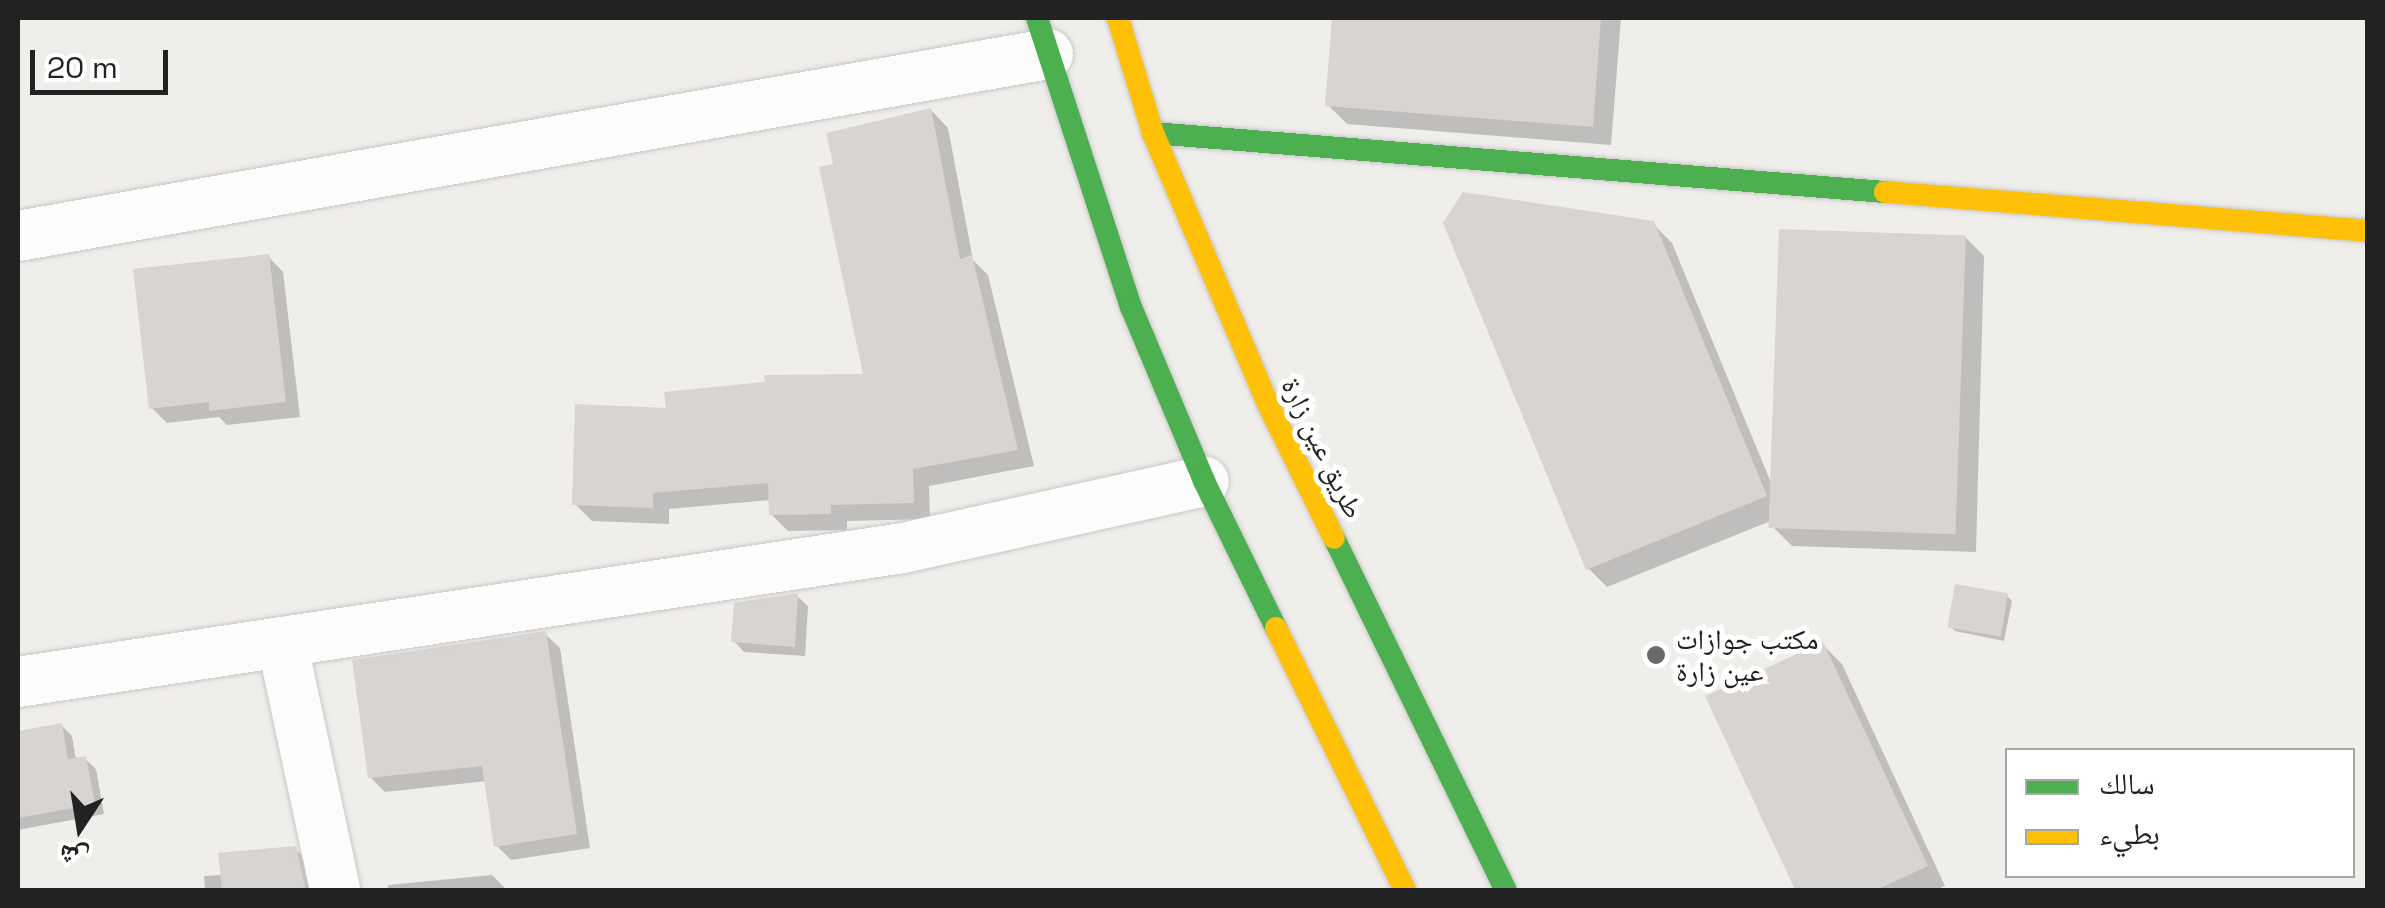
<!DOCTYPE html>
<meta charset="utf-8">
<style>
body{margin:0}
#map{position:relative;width:2385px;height:908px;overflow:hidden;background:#f0eeeb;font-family:"Space Grotesk","Noto Naskh Arabic",sans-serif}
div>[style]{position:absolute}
.shadow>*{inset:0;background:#0003}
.building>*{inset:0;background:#d7d4d2;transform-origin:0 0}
.roads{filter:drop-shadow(0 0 2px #c9c8c7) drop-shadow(0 0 2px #c9c8c7)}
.street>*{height:50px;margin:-25px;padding:0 25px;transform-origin:25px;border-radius:25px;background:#fdfcfc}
.fast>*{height:22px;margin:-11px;padding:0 11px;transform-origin:11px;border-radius:11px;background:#4caf50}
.slow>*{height:22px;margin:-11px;padding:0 11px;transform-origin:11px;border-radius:11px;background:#ffc107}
.dots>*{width:28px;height:28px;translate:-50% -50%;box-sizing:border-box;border:5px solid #fff;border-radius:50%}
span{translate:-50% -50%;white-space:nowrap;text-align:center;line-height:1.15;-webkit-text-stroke:10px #fff;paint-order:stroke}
.street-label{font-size:28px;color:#222}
.poi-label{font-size:28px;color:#222}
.left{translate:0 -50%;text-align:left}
.frame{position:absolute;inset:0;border:20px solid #222;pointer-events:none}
.legend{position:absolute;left:2005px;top:748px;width:350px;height:130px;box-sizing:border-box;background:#fff;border:2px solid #a7a7a7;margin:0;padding:12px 18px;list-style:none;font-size:30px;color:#222}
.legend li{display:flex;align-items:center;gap:20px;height:50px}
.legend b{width:50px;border:2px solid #a7a7a7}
.north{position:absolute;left:30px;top:778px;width:100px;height:100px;-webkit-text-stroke:8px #fff;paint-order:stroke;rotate:192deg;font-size:28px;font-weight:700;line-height:40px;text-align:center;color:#222}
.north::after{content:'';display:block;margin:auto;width:35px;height:45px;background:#222;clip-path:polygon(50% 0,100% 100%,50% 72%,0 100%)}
.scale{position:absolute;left:30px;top:50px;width:138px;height:45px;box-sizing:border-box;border:5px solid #222;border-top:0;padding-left:12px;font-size:30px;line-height:35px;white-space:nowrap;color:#222;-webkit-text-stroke:8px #fff;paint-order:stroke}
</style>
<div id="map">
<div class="shadow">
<div style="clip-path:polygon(1335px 18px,1621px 18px,1611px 145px,1347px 124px,1328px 105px)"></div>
<div style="clip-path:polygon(931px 110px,948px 128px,973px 260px,988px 275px,1034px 466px,929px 486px,930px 519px,847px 521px,847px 530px,788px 531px,771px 514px,771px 500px,669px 509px,669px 524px,592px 521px,575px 504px,668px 410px,866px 377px,836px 166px)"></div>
<div style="clip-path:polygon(1653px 224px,1672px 243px,1774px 490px,1965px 237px,1984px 256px,1976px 552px,1792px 546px,1773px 527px,1773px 520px,1607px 587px,1588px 568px)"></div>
<div style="clip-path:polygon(268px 256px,283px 272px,300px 417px,227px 425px,219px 417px,167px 423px,152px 408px)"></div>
<div style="clip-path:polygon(797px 596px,808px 606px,805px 656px,744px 652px,734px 641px)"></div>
<div style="clip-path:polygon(2007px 596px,2012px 601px,2004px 641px,1955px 631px,1950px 626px)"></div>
<div style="clip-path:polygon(545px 634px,560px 648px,590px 848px,511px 860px,497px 846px,487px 781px,385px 792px,370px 777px)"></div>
<div style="clip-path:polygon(1823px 645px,1842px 664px,1945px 886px,1935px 890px,1798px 890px,1708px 698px)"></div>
<div style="clip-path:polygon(61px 725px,72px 736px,76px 760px,85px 759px,96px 769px,104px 814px,18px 830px,18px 733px)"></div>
<div style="clip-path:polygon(295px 849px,311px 865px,316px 890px,205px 890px,204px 876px,223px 875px)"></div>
<div style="clip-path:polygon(492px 875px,507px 890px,388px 890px,388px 885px)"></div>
</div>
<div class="building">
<div style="clip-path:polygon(1332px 18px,1601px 18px,1593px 127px,1325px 106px)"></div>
<div style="clip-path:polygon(931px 108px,960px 259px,972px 255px,1018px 450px,913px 469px,914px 503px,831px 505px,831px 514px,769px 515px,768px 483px,653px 493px,653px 508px,572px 505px,575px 404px,666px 408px,664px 392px,765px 382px,764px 375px,863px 374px,819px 167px,833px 164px,826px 133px)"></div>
<div style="clip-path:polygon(1463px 192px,1654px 221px,1767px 496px,1586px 570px,1443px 223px)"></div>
<div style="left:1779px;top:229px;width:187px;height:299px;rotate:2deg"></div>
<div style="clip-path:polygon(269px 254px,286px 402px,209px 411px,209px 402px,149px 409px,133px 269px)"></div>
<div style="left:1955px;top:584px;width:54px;height:44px;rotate:10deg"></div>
<div style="clip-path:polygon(798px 593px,795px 647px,731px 642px,734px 603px)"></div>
<div style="clip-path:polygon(546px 631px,577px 834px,494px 847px,482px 766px,368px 778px,352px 660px)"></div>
<div style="clip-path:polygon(1823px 642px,1928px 866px,1876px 890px,1795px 890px,1705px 696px)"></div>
<div style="clip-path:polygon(62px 723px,68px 759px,86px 756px,95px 804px,18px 818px,18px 731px)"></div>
<div style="clip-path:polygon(296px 846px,306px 890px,222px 890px,218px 853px)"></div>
</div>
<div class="roads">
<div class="street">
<div style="left:18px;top:236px;width:1046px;rotate:-10.02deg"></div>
<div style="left:282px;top:642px;width:254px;rotate:77.9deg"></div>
<div style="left:18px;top:682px;width:895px;rotate:-8.61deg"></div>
<div style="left:903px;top:548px;width:308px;rotate:-12.5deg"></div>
</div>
<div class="fast">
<div style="left:1037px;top:18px;width:304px;rotate:72deg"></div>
<div style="left:1131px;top:307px;width:189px;rotate:67.2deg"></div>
<div style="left:1204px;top:481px;width:164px;rotate:63.9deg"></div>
<div style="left:1153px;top:133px;width:734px;rotate:4.61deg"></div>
<div style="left:1334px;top:538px;width:392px;rotate:64deg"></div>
</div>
<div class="slow">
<div style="left:1118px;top:18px;width:120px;rotate:73.1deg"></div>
<div style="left:1153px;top:133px;width:294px;rotate:67deg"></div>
<div style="left:1268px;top:404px;width:149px;rotate:63.8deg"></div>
<div style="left:1885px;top:192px;width:485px;rotate:4.6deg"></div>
<div style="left:1276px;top:628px;width:292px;rotate:63.8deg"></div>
</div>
</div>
<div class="dots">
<div style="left:1656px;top:655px;background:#6a6968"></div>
</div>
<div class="street-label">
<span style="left:1323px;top:448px;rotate:64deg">طريق عين زارة</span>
</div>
<div class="poi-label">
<span class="left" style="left:1676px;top:655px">مكتب جوازات<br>عين زارة</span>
</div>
<div class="frame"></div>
<ul class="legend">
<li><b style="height:12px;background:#4caf50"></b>سالك</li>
<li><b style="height:12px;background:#ffc107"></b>بطيء</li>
</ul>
<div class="north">ش</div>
<div class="scale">20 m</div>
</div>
